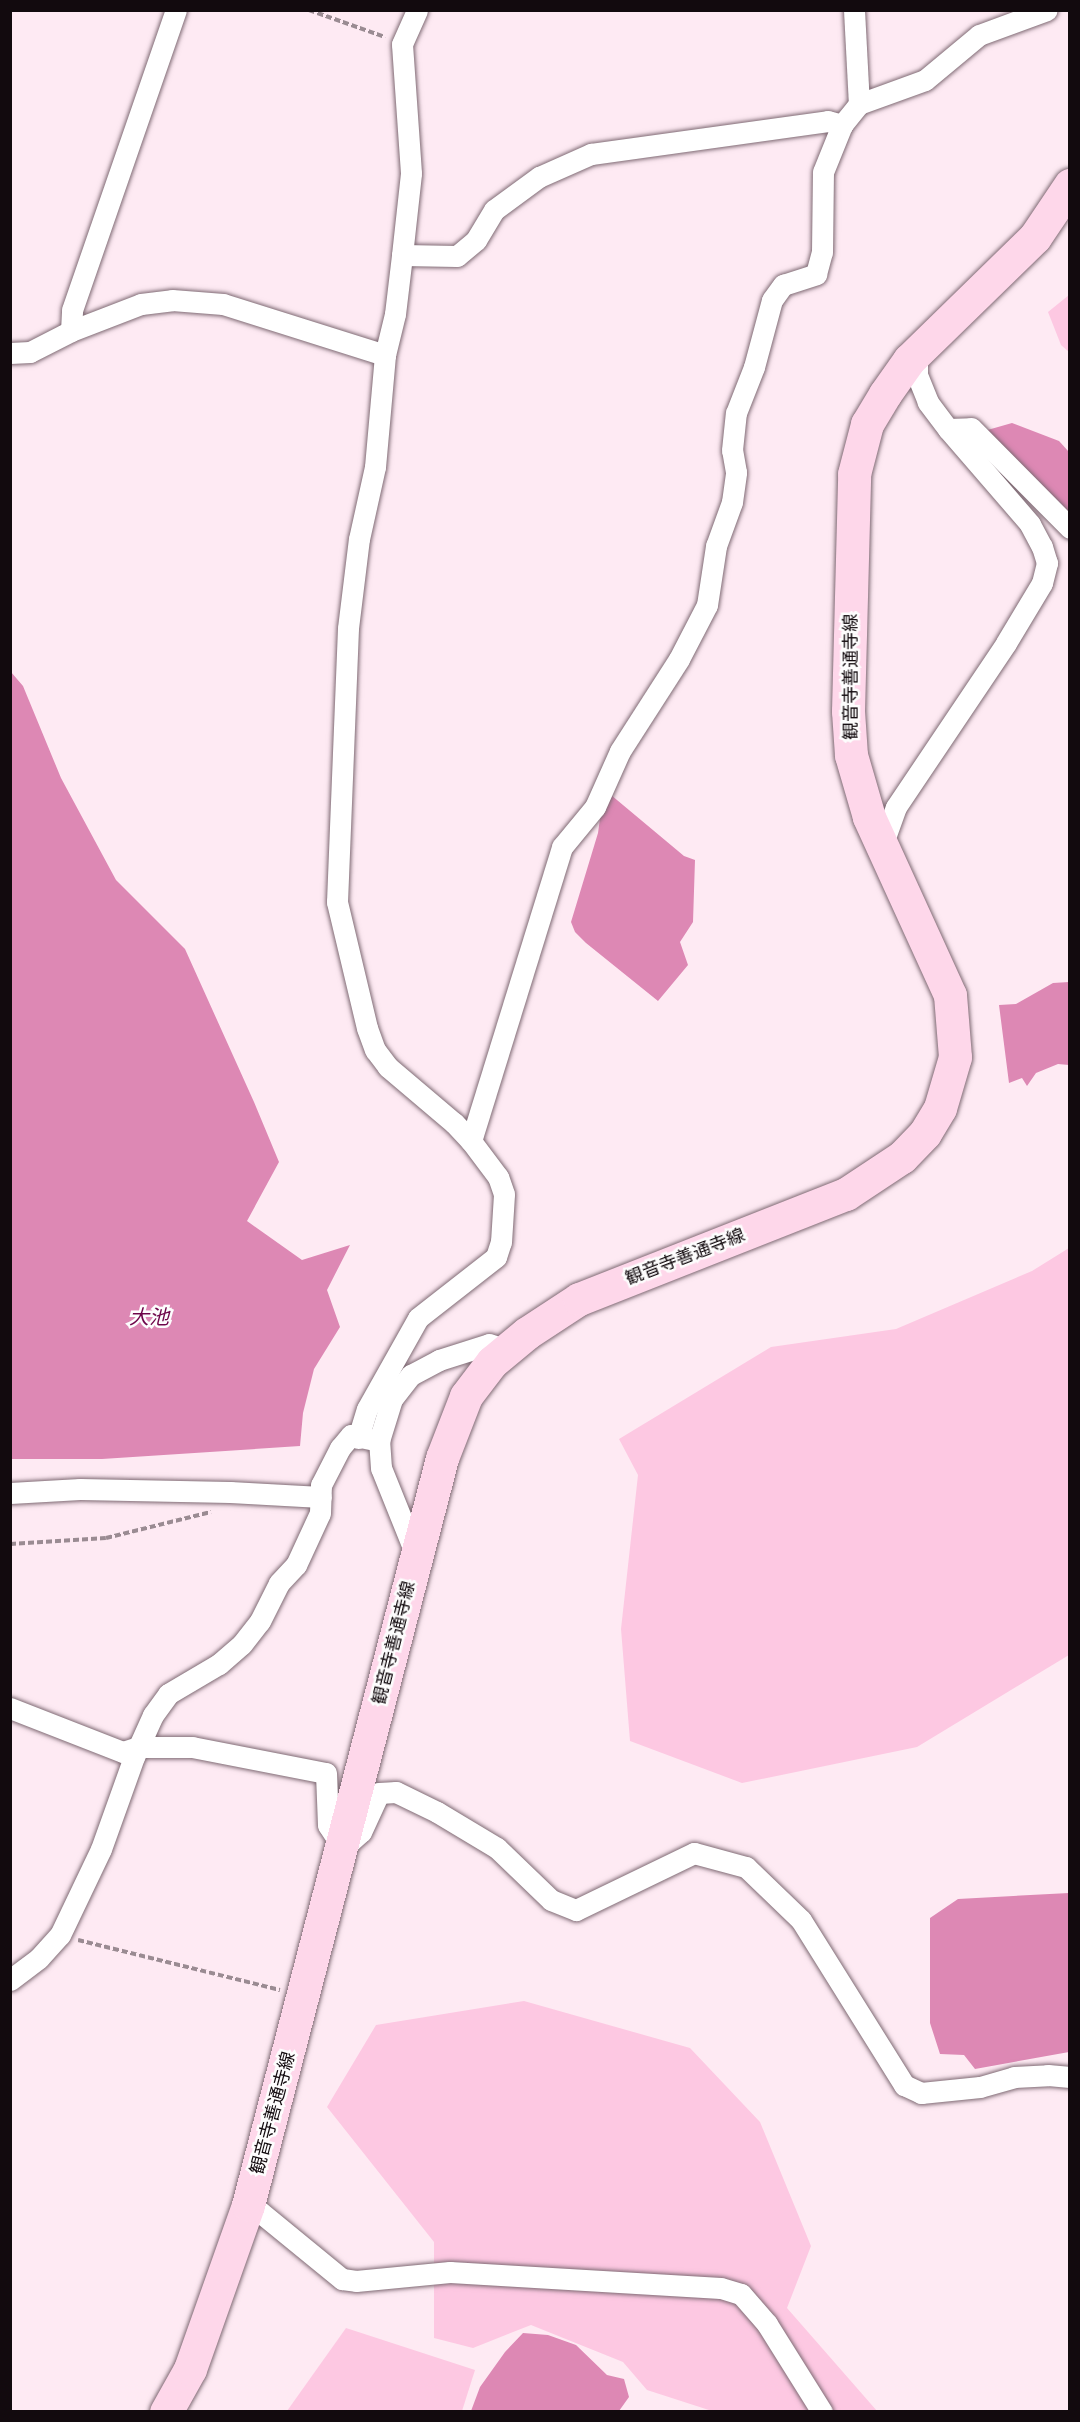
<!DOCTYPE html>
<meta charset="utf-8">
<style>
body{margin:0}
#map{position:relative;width:1080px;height:2422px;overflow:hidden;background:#feeaf3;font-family:"Fira Sans Condensed","Noto Sans JP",sans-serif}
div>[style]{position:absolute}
.green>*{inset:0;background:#fdc8e2}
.water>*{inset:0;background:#dd88b4}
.path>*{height:4px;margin-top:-2px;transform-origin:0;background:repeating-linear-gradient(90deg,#9a8b92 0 6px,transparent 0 9px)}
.roads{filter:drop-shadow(0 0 2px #7f6a74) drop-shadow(0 0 2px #7f6a74)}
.minor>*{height:21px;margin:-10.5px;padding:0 10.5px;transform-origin:10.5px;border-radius:10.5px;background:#fff}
.primary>*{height:33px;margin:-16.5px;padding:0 16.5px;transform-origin:16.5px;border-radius:16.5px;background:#fed7ea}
span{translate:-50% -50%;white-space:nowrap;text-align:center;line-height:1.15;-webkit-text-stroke:5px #fdfdfd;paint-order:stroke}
.street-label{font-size:18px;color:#120a0e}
.water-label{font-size:20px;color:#6e054a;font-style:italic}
.frame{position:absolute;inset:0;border:12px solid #120a0e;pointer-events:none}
</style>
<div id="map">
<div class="green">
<div style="clip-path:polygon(1069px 295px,1069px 352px,1061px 345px,1048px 312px)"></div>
<div style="clip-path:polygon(1069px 1248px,1069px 1655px,917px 1747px,742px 1783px,630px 1741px,621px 1629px,638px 1475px,619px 1439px,771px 1347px,896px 1329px,1032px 1271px)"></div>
<div style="clip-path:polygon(524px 2001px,690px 2048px,760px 2122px,811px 2246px,787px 2308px,877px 2411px,712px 2411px,647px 2390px,623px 2362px,531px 2325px,473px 2348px,434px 2338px,434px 2242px,327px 2107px,376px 2025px)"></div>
<div style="clip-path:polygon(346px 2328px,475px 2370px,462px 2411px,287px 2411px)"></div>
</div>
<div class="water">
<div style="clip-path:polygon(1012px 423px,1059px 441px,1069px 452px,1069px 520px,984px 431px)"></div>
<div style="clip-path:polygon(11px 672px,23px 686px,61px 778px,116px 880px,185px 949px,254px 1102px,279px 1162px,247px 1221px,302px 1260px,350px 1245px,327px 1290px,340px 1327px,314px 1369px,303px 1413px,300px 1446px,102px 1459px,11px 1459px)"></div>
<div style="clip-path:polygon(611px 795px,684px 856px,695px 860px,693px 922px,680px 942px,688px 965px,658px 1001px,586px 943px,575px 932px,571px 922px,598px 833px,601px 811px)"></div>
<div style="clip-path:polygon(1069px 982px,1069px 1065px,1058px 1064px,1036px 1073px,1027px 1086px,1022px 1078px,1009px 1083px,999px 1005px,1016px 1004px,1053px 983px)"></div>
<div style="clip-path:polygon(1069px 1893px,1069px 2052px,975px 2069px,964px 2055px,940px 2054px,930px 2023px,930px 1918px,958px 1899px)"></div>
<div style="clip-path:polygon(523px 2333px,548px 2335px,576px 2345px,607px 2375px,624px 2379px,629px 2397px,619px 2411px,471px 2411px,480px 2387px,505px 2352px)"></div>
</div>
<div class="path">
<div style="left:309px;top:10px;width:81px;rotate:19.6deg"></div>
<div style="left:10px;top:1544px;width:96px;rotate:-3.6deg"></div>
<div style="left:106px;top:1538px;width:108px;rotate:-13.9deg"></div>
<div style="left:78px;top:1940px;width:208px;rotate:13.9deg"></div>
</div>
<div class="roads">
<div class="minor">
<div style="left:854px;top:10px;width:94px;rotate:87deg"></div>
<div style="left:402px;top:255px;width:55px;rotate:1deg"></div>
<div style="left:457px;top:256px;width:25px;rotate:-40deg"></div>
<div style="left:476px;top:240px;width:35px;rotate:-59deg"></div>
<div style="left:494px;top:210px;width:56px;rotate:-36.3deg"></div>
<div style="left:539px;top:177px;width:57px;rotate:-23.9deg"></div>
<div style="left:591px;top:154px;width:239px;rotate:-7.9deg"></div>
<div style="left:828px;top:121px;width:15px;rotate:16deg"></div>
<div style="left:71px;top:331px;width:21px;rotate:-87deg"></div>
<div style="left:72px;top:310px;width:318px;rotate:-70.9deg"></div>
<div style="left:10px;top:353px;width:20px;rotate:-3deg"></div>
<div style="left:30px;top:352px;width:46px;rotate:-27.1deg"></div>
<div style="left:71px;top:331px;width:75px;rotate:-21.1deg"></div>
<div style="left:141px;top:304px;width:31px;rotate:-7deg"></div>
<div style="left:172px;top:300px;width:51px;rotate:4.5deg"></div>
<div style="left:223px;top:304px;width:170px;rotate:17.5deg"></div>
<div style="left:948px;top:429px;width:23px;rotate:-2deg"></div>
<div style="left:971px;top:428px;width:141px;rotate:45.3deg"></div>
<div style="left:882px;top:846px;width:41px;rotate:-70.3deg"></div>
<div style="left:896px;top:807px;width:197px;rotate:-56.1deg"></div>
<div style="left:1006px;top:643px;width:70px;rotate:-59deg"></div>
<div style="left:1042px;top:583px;width:21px;rotate:-76deg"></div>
<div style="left:1047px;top:563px;width:17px;rotate:-107deg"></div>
<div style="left:1042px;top:547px;width:26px;rotate:-118deg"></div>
<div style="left:1030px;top:524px;width:125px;rotate:-130.8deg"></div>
<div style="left:948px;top:429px;width:34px;rotate:-127deg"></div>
<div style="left:928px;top:402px;width:29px;rotate:-112deg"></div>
<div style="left:917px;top:375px;width:23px;rotate:-90deg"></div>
<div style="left:471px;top:1141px;width:308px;rotate:-72.8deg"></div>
<div style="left:562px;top:847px;width:52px;rotate:-50.5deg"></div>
<div style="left:595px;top:807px;width:61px;rotate:-65.9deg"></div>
<div style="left:620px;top:751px;width:109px;rotate:-57.3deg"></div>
<div style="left:679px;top:659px;width:61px;rotate:-62.6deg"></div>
<div style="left:707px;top:605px;width:60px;rotate:-81.3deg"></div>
<div style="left:716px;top:546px;width:47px;rotate:-70deg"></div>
<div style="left:732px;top:502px;width:30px;rotate:-82deg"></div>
<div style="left:736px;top:472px;width:22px;rotate:-100deg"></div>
<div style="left:732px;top:450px;width:37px;rotate:-84deg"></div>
<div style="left:736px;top:413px;width:49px;rotate:-68.6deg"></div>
<div style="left:754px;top:367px;width:69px;rotate:-75deg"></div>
<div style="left:772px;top:300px;width:19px;rotate:-54deg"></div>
<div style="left:783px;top:285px;width:35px;rotate:-18deg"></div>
<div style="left:816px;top:274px;width:23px;rotate:-75deg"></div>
<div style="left:822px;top:252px;width:80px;rotate:-89.3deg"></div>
<div style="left:823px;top:172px;width:51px;rotate:-68deg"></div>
<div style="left:842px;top:125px;width:27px;rotate:-51deg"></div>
<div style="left:859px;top:104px;width:70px;rotate:-20deg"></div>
<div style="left:925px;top:80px;width:70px;rotate:-39.8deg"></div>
<div style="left:979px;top:35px;width:72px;rotate:-20.2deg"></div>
<div style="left:358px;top:1438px;width:30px;rotate:-73deg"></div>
<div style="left:367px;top:1409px;width:104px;rotate:-60.7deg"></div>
<div style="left:418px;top:1318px;width:99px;rotate:-38deg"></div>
<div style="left:496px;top:1257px;width:16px;rotate:-72deg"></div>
<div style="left:501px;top:1242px;width:48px;rotate:-86.4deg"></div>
<div style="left:504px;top:1194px;width:18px;rotate:-109deg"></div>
<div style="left:498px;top:1177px;width:45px;rotate:-126.9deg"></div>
<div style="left:471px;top:1141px;width:25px;rotate:-133deg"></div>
<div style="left:454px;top:1123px;width:87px;rotate:-139.7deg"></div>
<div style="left:388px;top:1067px;width:21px;rotate:-127deg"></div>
<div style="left:375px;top:1050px;width:23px;rotate:-110deg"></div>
<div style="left:367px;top:1028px;width:130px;rotate:-103.4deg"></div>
<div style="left:337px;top:902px;width:274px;rotate:-87.7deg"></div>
<div style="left:348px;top:628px;width:90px;rotate:-83deg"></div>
<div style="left:359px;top:539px;width:74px;rotate:-77.5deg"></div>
<div style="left:375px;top:467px;width:112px;rotate:-84.9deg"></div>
<div style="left:385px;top:355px;width:42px;rotate:-76.3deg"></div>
<div style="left:395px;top:314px;width:59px;rotate:-83.2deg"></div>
<div style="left:402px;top:255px;width:82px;rotate:-83.7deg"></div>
<div style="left:411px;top:173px;width:129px;rotate:-94deg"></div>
<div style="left:402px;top:44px;width:37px;rotate:-66deg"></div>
<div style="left:10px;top:1493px;width:70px;rotate:-3.3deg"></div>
<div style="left:80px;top:1489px;width:150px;rotate:1.1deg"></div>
<div style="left:230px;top:1492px;width:91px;rotate:3.1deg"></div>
<div style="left:416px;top:1555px;width:94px;rotate:-111.9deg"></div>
<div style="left:381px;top:1468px;width:27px;rotate:-94deg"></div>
<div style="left:379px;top:1441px;width:44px;rotate:-72.8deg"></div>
<div style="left:392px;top:1399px;width:31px;rotate:-52deg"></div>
<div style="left:411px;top:1375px;width:32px;rotate:-28deg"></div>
<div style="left:439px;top:1360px;width:52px;rotate:-17.7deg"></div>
<div style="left:489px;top:1344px;width:19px;rotate:18deg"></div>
<div style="left:10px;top:1708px;width:121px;rotate:21.3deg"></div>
<div style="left:123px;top:1752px;width:16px;rotate:-18deg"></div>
<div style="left:138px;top:1747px;width:54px"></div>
<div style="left:192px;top:1747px;width:136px;rotate:11deg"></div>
<div style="left:326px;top:1773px;width:52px;rotate:87.8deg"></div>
<div style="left:328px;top:1825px;width:27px;rotate:57deg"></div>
<div style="left:343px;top:1848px;width:24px;rotate:-42deg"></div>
<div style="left:361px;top:1832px;width:43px;rotate:-65.2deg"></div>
<div style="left:379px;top:1793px;width:17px;rotate:-3deg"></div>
<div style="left:396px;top:1792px;width:46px;rotate:26deg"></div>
<div style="left:437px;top:1812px;width:70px;rotate:31deg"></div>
<div style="left:497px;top:1848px;width:75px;rotate:43.9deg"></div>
<div style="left:551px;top:1900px;width:27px;rotate:22deg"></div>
<div style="left:576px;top:1910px;width:131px;rotate:-25.8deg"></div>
<div style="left:694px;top:1853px;width:54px;rotate:15.1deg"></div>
<div style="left:746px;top:1867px;width:76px;rotate:43.9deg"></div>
<div style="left:801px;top:1920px;width:195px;rotate:58deg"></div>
<div style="left:904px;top:2085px;width:19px;rotate:25deg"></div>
<div style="left:921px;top:2093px;width:59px;rotate:-5.8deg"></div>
<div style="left:980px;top:2087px;width:35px;rotate:-16deg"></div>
<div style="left:1014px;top:2077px;width:34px;rotate:-3deg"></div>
<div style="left:1048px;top:2075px;width:22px;rotate:5deg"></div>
<div style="left:10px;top:1980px;width:36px;rotate:-37deg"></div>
<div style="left:39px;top:1958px;width:31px;rotate:-48deg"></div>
<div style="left:60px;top:1935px;width:95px;rotate:-64.5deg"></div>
<div style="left:101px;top:1849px;width:98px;rotate:-70.3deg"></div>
<div style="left:134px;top:1757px;width:46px;rotate:-65.7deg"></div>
<div style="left:153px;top:1715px;width:26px;rotate:-54deg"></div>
<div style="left:168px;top:1694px;width:59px;rotate:-30.5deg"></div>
<div style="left:219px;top:1664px;width:30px;rotate:-41deg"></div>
<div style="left:242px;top:1644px;width:29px;rotate:-52deg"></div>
<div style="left:260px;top:1621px;width:42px;rotate:-63.4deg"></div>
<div style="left:279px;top:1583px;width:25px;rotate:-47deg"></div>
<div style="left:296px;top:1565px;width:57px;rotate:-65.2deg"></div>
<div style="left:320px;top:1513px;width:28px;rotate:-88deg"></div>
<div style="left:321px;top:1485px;width:42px;rotate:-62.8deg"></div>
<div style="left:340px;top:1448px;width:17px;rotate:-50deg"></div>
<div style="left:351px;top:1435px;width:29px;rotate:12deg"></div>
<div style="left:248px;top:2205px;width:14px;rotate:30deg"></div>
<div style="left:260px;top:2212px;width:106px;rotate:39.3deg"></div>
<div style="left:342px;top:2279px;width:14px;rotate:8deg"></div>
<div style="left:356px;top:2281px;width:94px;rotate:-5.5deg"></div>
<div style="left:450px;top:2272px;width:271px;rotate:3.4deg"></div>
<div style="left:721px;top:2288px;width:21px;rotate:17deg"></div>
<div style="left:741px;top:2294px;width:40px;rotate:49deg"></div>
<div style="left:767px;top:2324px;width:104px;rotate:58deg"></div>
</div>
<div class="primary">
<div style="left:166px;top:2412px;width:49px;rotate:-60.8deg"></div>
<div style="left:190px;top:2369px;width:174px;rotate:-70.5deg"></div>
<div style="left:248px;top:2205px;width:772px;rotate:-75.44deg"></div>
<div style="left:442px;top:1458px;width:66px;rotate:-68.8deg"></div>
<div style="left:466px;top:1396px;width:43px;rotate:-52.6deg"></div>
<div style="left:492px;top:1362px;width:45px;rotate:-39.6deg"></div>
<div style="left:527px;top:1333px;width:62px;rotate:-33.2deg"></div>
<div style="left:579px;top:1299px;width:287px;rotate:-21.5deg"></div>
<div style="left:846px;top:1194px;width:67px;rotate:-33.5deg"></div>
<div style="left:902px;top:1157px;width:33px;rotate:-46deg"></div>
<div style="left:925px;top:1133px;width:29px;rotate:-59deg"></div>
<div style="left:940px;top:1108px;width:53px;rotate:-73.6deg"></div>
<div style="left:955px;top:1057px;width:62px;rotate:-94.6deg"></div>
<div style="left:950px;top:995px;width:196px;rotate:-114.5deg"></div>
<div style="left:869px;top:817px;width:65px;rotate:-106.2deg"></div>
<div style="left:851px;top:755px;width:44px;rotate:-93.9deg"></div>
<div style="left:848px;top:711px;width:237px;rotate:-88.5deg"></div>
<div style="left:854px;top:474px;width:52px;rotate:-75.4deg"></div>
<div style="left:867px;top:424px;width:35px;rotate:-59deg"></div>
<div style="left:885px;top:394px;width:42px;rotate:-54.8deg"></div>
<div style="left:909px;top:360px;width:176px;rotate:-44.3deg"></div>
<div style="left:1035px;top:237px;width:63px;rotate:-56.1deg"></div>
</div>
</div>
<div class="street-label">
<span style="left:851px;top:677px;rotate:-90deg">観音寺善通寺線</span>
<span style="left:685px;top:1257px;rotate:-21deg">観音寺善通寺線</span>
<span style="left:394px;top:1643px;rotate:-76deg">観音寺善通寺線</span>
<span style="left:273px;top:2113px;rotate:-75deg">観音寺善通寺線</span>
</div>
<div class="water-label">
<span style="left:149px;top:1317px">大池</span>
</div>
<div class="frame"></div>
</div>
